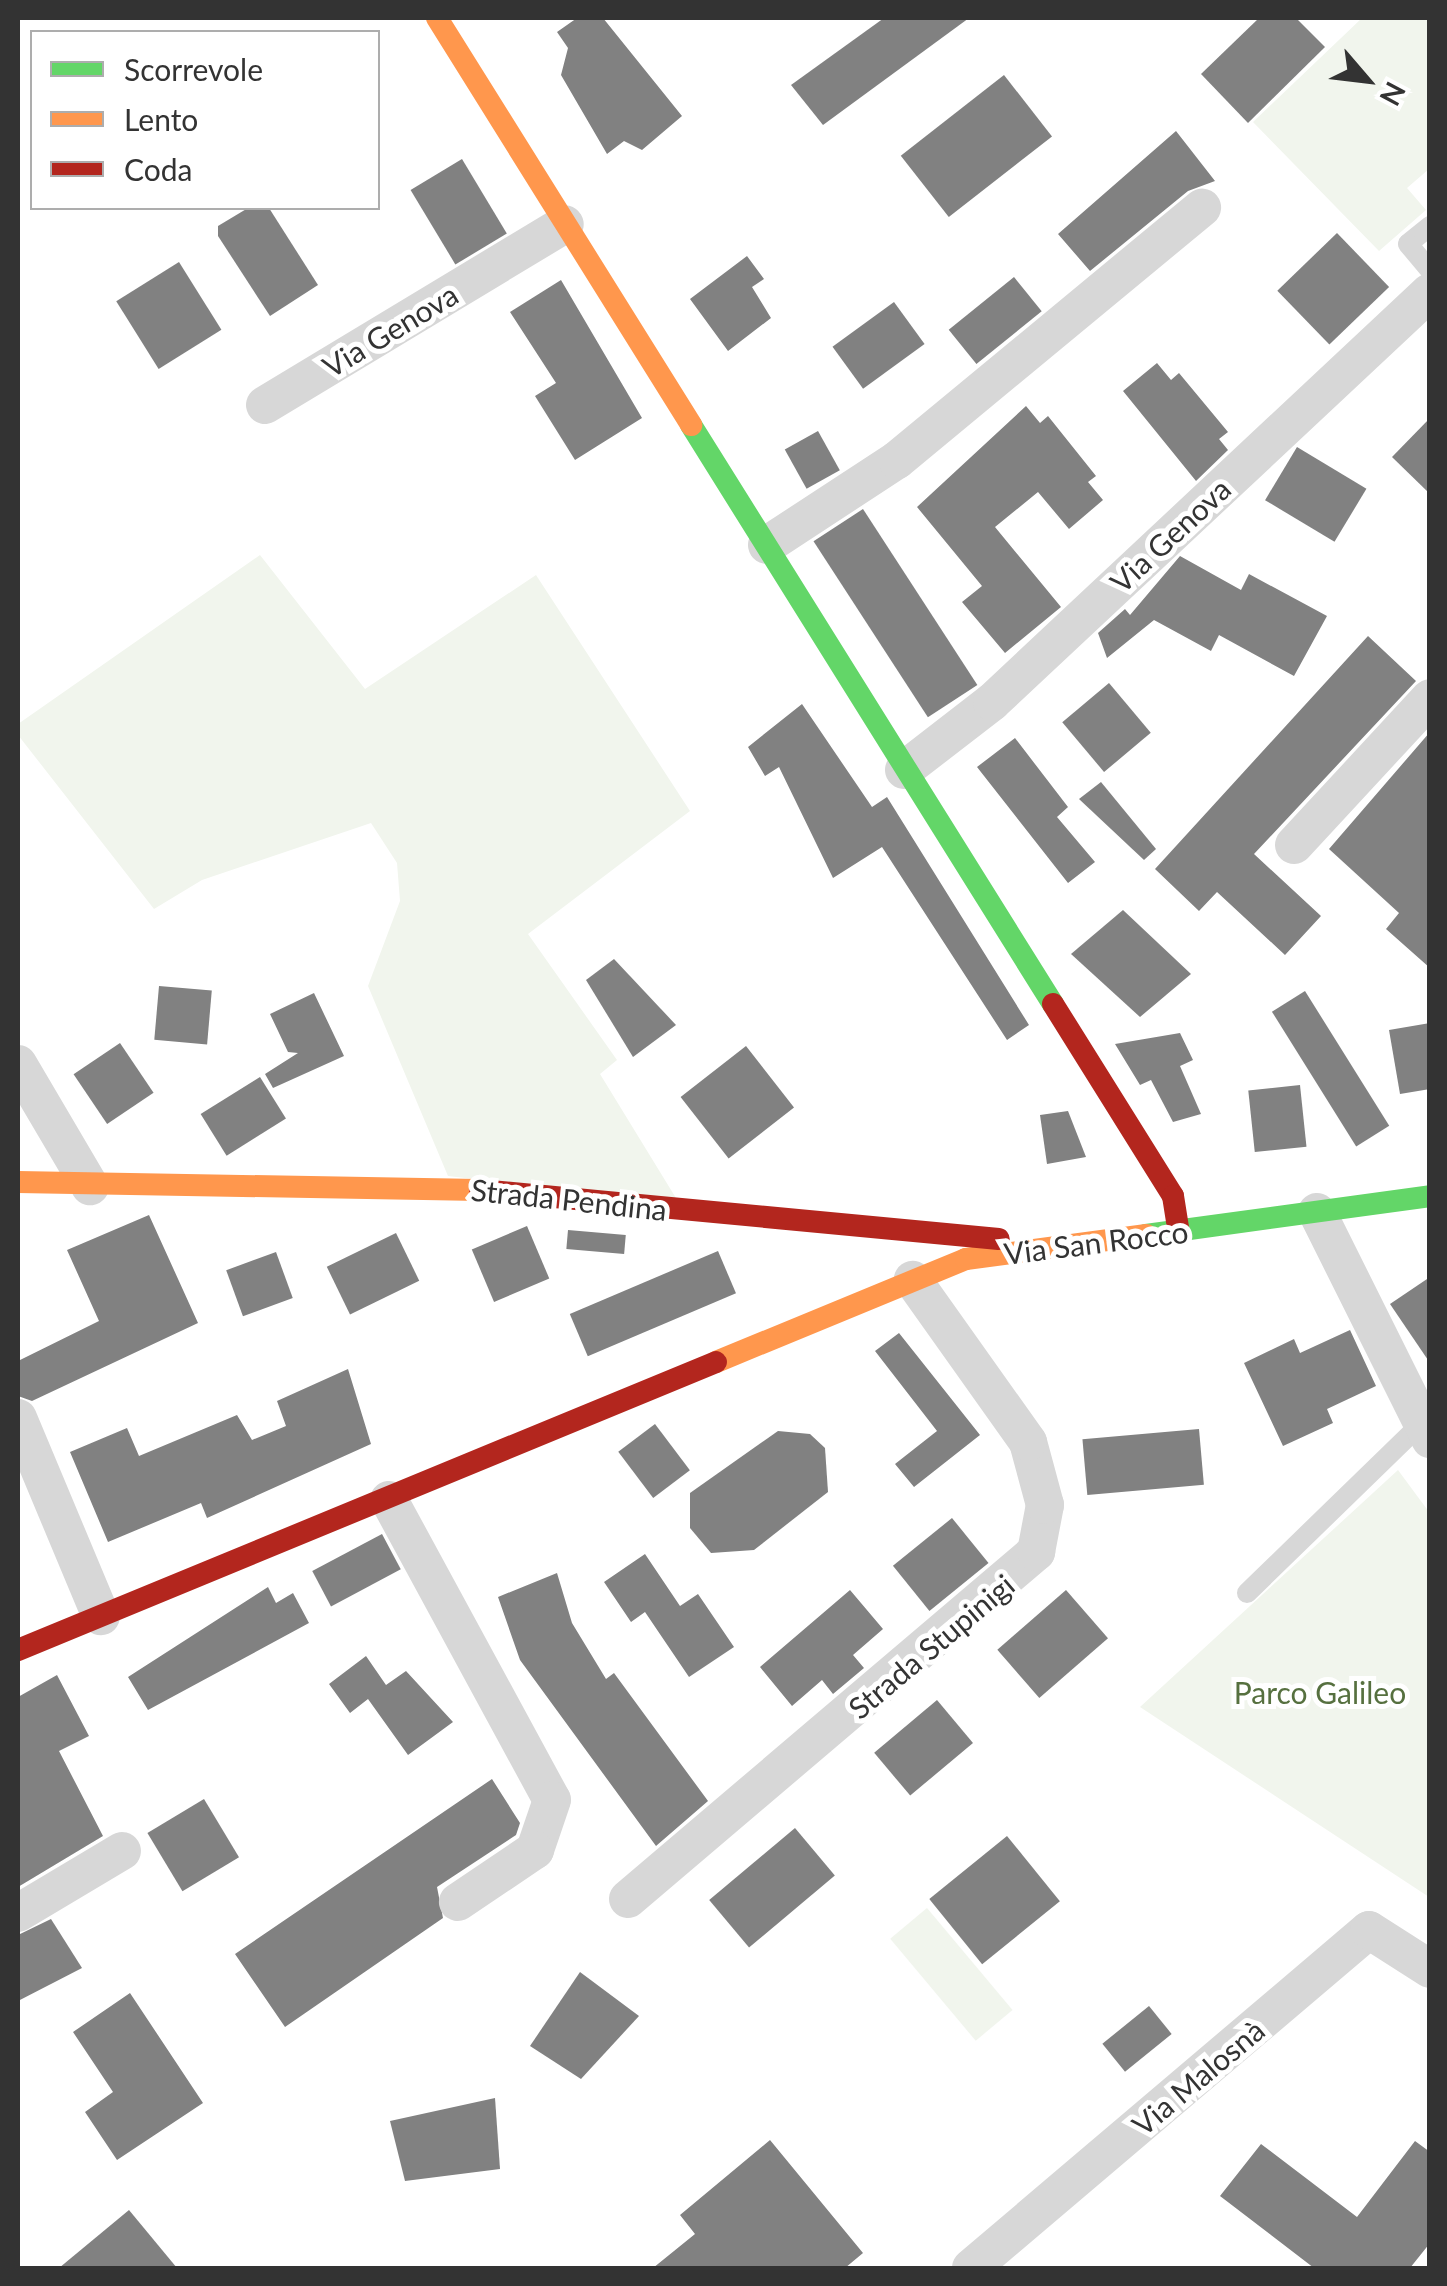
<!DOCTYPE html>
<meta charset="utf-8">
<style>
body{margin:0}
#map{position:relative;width:1447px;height:2286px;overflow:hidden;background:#fff;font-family:Lato,sans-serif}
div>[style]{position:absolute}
.green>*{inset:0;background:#f1f5ed;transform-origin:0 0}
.building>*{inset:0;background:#818181;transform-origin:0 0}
.lane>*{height:20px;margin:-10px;padding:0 10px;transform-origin:10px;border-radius:10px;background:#d7d7d7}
.street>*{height:38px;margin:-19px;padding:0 19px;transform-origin:19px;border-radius:19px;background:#d7d7d7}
.fast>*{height:22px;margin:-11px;padding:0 11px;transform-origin:11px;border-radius:11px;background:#63d668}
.slow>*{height:22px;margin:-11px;padding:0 11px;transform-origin:11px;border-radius:11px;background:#ff974d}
.jam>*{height:22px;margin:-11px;padding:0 11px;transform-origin:11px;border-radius:11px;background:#b3261e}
span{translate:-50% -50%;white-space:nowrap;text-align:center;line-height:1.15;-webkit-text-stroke:10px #fff;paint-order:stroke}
.street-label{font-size:30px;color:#333}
.park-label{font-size:30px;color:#56703f}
.frame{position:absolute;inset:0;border:20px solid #333;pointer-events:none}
.legend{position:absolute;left:30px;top:30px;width:350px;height:180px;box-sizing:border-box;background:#fff;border:2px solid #adadad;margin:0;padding:12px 18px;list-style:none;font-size:30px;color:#333}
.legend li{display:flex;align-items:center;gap:20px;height:50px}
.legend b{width:50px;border:2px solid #adadad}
.north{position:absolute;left:1317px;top:30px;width:100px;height:100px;-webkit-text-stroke:8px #fff;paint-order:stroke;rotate:118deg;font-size:28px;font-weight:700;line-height:40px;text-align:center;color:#333}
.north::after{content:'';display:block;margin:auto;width:35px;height:45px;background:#333;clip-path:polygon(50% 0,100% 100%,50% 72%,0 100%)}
</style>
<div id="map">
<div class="green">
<div style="clip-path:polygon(1362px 18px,1429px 18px,1429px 169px,1407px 188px,1426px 210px,1379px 251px,1253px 122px)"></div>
<div style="clip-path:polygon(260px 555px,365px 689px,536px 575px,690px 811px,528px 934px,617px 1060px,600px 1074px,679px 1203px,448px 1176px,368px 986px,400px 901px,397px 863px,371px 823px,202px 880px,154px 909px,18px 735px,18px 724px)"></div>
<div style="clip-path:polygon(1398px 1470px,1429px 1512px,1429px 1897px,1140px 1707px)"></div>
<div style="left:927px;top:1908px;width:133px;height:48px;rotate:50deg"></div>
</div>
<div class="building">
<div style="clip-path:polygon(577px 18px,603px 18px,682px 116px,642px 150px,624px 141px,607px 154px,561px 75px,568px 48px,557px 32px)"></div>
<div style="clip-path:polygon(884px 18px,969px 18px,823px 125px,791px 85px)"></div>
<div style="clip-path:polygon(1259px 18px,1296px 18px,1325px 47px,1248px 123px,1201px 74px)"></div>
<div style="left:1004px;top:75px;width:78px;height:131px;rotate:52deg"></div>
<div style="clip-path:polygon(1176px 131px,1215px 181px,1188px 191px,1090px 271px,1058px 234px)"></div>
<div style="left:462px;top:159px;width:87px;height:60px;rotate:59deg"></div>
<div style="clip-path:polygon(248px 208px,269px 208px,318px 285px,270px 316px,218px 236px,218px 226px)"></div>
<div style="left:1337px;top:233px;width:75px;height:83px;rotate:46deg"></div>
<div style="clip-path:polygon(747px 256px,764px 279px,752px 287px,771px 318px,728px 351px,690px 299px)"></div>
<div style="left:179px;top:262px;width:80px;height:74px;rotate:58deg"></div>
<div style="left:1014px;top:277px;width:44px;height:84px;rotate:51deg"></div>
<div style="clip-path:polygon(561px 280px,642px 418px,575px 460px,535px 396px,556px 383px,510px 312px)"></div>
<div style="left:894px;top:302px;width:52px;height:76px;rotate:54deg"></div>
<div style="clip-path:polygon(1157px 363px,1171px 380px,1179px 373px,1228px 432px,1219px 439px,1228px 450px,1196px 481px,1123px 391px)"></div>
<div style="clip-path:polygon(1026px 406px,1040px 423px,1048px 416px,1096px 476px,1088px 482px,1103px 500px,1069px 529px,1038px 492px,995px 527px,1061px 607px,1005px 653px,962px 602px,982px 586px,917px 507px)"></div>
<div style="clip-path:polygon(1430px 418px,1430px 494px,1392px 457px)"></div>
<div style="left:818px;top:431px;width:45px;height:38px;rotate:61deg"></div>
<div style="left:1297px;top:447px;width:81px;height:62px;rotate:31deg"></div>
<div style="left:863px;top:509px;width:210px;height:59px;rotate:57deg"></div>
<div style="clip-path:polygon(1180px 556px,1241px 590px,1249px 574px,1327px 616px,1294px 676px,1219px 635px,1211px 651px,1154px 620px,1107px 658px,1098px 633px,1125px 609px,1130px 615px)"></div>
<div style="clip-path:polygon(1368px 636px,1416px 681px,1254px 854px,1321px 916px,1285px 955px,1217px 892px,1199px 911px,1155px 869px)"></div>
<div style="left:1109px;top:683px;width:65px;height:61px;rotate:50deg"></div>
<div style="clip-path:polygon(802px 704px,872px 807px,887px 797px,1029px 1025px,1007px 1040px,882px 847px,833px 878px,779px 767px,765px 776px,748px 747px)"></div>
<div style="clip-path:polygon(1430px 732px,1430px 968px,1386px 929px,1399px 913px,1329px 849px)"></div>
<div style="clip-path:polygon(1015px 738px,1068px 807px,1057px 817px,1095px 862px,1068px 883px,977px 767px)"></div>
<div style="clip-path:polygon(1101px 782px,1156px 849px,1144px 860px,1079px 799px)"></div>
<div style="clip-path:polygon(1123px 910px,1191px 974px,1140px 1017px,1071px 954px)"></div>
<div style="clip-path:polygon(614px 959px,676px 1025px,633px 1057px,586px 980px)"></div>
<div style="left:159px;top:986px;width:53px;height:54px;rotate:5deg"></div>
<div style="left:1305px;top:991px;width:159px;height:39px;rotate:58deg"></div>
<div style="clip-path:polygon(314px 993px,344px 1056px,273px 1088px,265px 1074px,298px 1053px,288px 1052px,270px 1014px)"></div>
<div style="clip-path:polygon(1430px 1023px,1430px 1089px,1400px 1094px,1389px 1030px)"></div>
<div style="clip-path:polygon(1180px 1033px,1193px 1060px,1180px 1066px,1201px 1114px,1173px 1122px,1151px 1080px,1140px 1085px,1115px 1044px)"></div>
<div style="left:120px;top:1043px;width:60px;height:56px;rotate:56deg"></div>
<div style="left:746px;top:1046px;width:78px;height:83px;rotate:52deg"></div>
<div style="left:260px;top:1077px;width:49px;height:70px;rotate:58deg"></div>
<div style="left:1300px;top:1085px;width:62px;height:52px;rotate:84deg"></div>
<div style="clip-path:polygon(1068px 1111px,1086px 1157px,1047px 1164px,1040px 1115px)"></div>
<div style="clip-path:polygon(149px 1215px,198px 1323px,32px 1401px,18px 1396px,18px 1361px,99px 1321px,67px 1250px)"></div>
<div style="left:527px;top:1226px;width:57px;height:60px;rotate:67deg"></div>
<div style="left:568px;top:1230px;width:58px;height:19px;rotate:5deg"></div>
<div style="left:396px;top:1233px;width:53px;height:77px;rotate:64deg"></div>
<div style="left:718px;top:1251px;width:46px;height:161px;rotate:67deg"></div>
<div style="left:276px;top:1252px;width:49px;height:53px;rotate:70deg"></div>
<div style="clip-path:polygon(1430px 1277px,1430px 1363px,1390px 1304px)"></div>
<div style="clip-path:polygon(1350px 1330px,1376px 1386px,1327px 1409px,1333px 1423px,1283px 1446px,1244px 1363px,1294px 1339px,1300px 1353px)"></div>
<div style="clip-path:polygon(899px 1333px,980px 1435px,914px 1487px,895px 1464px,937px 1431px,875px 1351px)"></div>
<div style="clip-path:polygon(348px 1369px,371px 1444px,207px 1518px,201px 1503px,108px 1542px,70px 1452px,127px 1428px,139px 1456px,237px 1415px,252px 1440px,286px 1426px,277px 1401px)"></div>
<div style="left:655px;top:1424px;width:58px;height:46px;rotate:53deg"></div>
<div style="left:1199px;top:1429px;width:56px;height:117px;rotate:85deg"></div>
<div style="clip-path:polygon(778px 1431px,810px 1434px,825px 1448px,828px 1492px,754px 1550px,711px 1553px,690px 1528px,690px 1493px)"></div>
<div style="left:952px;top:1518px;width:58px;height:76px;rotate:51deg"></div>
<div style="left:382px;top:1534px;width:40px;height:79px;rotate:62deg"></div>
<div style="clip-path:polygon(645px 1554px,680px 1606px,698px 1594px,734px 1647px,689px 1677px,645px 1612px,631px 1622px,604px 1582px)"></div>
<div style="clip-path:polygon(557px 1573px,572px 1623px,606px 1679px,614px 1673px,708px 1801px,656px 1846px,520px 1660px,498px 1597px)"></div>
<div style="clip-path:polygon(268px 1587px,276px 1603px,293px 1593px,309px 1623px,148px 1710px,128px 1677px)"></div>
<div style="clip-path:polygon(850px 1590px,883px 1629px,853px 1655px,864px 1668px,833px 1694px,822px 1680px,792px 1706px,760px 1667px)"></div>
<div style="left:1066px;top:1590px;width:64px;height:91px;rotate:49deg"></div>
<div style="clip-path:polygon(366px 1656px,386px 1685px,406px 1671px,453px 1722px,408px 1755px,368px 1699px,350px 1713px,329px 1684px)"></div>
<div style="clip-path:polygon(57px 1675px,89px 1736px,59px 1751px,103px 1836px,18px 1887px,18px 1697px)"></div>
<div style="left:937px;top:1700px;width:56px;height:82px;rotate:50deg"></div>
<div style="clip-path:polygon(492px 1779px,520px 1823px,516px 1835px,437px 1887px,443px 1918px,285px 2027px,235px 1954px)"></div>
<div style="left:204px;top:1799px;width:68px;height:66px;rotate:59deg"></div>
<div style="left:795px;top:1828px;width:62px;height:112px;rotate:50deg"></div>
<div style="left:1007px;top:1836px;width:84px;height:100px;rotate:51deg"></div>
<div style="clip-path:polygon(51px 1919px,82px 1968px,18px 2001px,18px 1935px)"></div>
<div style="clip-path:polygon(580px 1972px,639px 2016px,581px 2079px,530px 2046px)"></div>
<div style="clip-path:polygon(130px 1993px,203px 2103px,117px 2160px,85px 2112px,113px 2092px,73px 2032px)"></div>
<div style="left:1149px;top:2006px;width:36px;height:60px;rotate:51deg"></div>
<div style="clip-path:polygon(495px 2098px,500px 2169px,405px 2181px,390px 2121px)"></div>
<div style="clip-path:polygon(770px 2140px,863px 2253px,845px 2268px,653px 2268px,695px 2234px,680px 2215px)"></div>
<div style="clip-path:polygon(1415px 2141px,1430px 2152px,1430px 2243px,1410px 2268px,1314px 2268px,1220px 2196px,1261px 2144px,1357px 2217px)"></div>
<div style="clip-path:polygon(129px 2210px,177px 2268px,59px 2268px)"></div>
</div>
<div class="lane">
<div style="left:1430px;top:226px;width:28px;rotate:141deg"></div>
<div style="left:1408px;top:244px;width:34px;rotate:50deg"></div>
<div style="left:1247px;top:1593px;width:243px;rotate:-44.2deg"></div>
</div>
<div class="street">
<div style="left:265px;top:405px;width:350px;rotate:-31.1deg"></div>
<div style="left:767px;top:545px;width:155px;rotate:-33.2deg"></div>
<div style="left:897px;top:460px;width:396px;rotate:-39.6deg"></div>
<div style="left:904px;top:770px;width:111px;rotate:-37.7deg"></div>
<div style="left:992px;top:702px;width:600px;rotate:-43.11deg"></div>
<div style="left:1294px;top:845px;width:200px;rotate:-47.2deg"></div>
<div style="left:18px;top:1064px;width:142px;rotate:59.5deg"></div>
<div style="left:1317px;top:1212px;width:254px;rotate:63.5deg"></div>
<div style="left:18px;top:1418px;width:215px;rotate:67.3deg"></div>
<div style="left:389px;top:1500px;width:341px;rotate:61.5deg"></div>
<div style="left:552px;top:1800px;width:53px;rotate:108.8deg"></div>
<div style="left:535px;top:1850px;width:93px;rotate:146deg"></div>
<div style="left:628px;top:1899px;width:536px;rotate:-40.38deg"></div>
<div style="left:1036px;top:1552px;width:48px;rotate:-79.2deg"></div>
<div style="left:1045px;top:1505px;width:65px;rotate:-105.1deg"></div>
<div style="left:1028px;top:1442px;width:199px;rotate:-125.4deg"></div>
<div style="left:18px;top:1913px;width:121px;rotate:-30.8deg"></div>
<div style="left:971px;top:2268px;width:522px;rotate:-40.34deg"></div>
<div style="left:1369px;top:1930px;width:72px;rotate:32.6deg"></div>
</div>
<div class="fast">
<div style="left:691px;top:425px;width:683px;rotate:57.99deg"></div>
<div style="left:1146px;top:1235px;width:287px;rotate:-7.8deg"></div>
</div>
<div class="slow">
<div style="left:437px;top:18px;width:480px;rotate:58deg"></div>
<div style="left:18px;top:1182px;width:462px;rotate:1deg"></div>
<div style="left:716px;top:1362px;width:270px;rotate:-22.4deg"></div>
<div style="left:966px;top:1259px;width:182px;rotate:-7.6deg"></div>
</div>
<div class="jam">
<div style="left:1053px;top:1004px;width:226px;rotate:58deg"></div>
<div style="left:1173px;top:1196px;width:37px;rotate:81deg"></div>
<div style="left:480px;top:1190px;width:521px;rotate:5.39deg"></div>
<div style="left:18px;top:1650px;width:755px;rotate:-22.42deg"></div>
</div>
<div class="street-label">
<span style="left:390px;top:330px;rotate:-31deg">Via Genova</span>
<span style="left:1170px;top:535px;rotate:-43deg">Via Genova</span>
<span style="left:569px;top:1199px;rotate:6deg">Strada Pendina</span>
<span style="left:1096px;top:1242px;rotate:-7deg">Via San Rocco</span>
<span style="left:931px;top:1646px;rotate:-40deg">Strada Stupinigi</span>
<span style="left:1198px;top:2077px;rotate:-40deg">Via Malosnà</span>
</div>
<div class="park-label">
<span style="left:1320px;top:1692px">Parco Galileo</span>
</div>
<div class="frame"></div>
<ul class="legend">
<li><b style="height:12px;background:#63d668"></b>Scorrevole</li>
<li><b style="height:12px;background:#ff974d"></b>Lento</li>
<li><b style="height:12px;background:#b3261e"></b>Coda</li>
</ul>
<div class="north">N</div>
</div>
